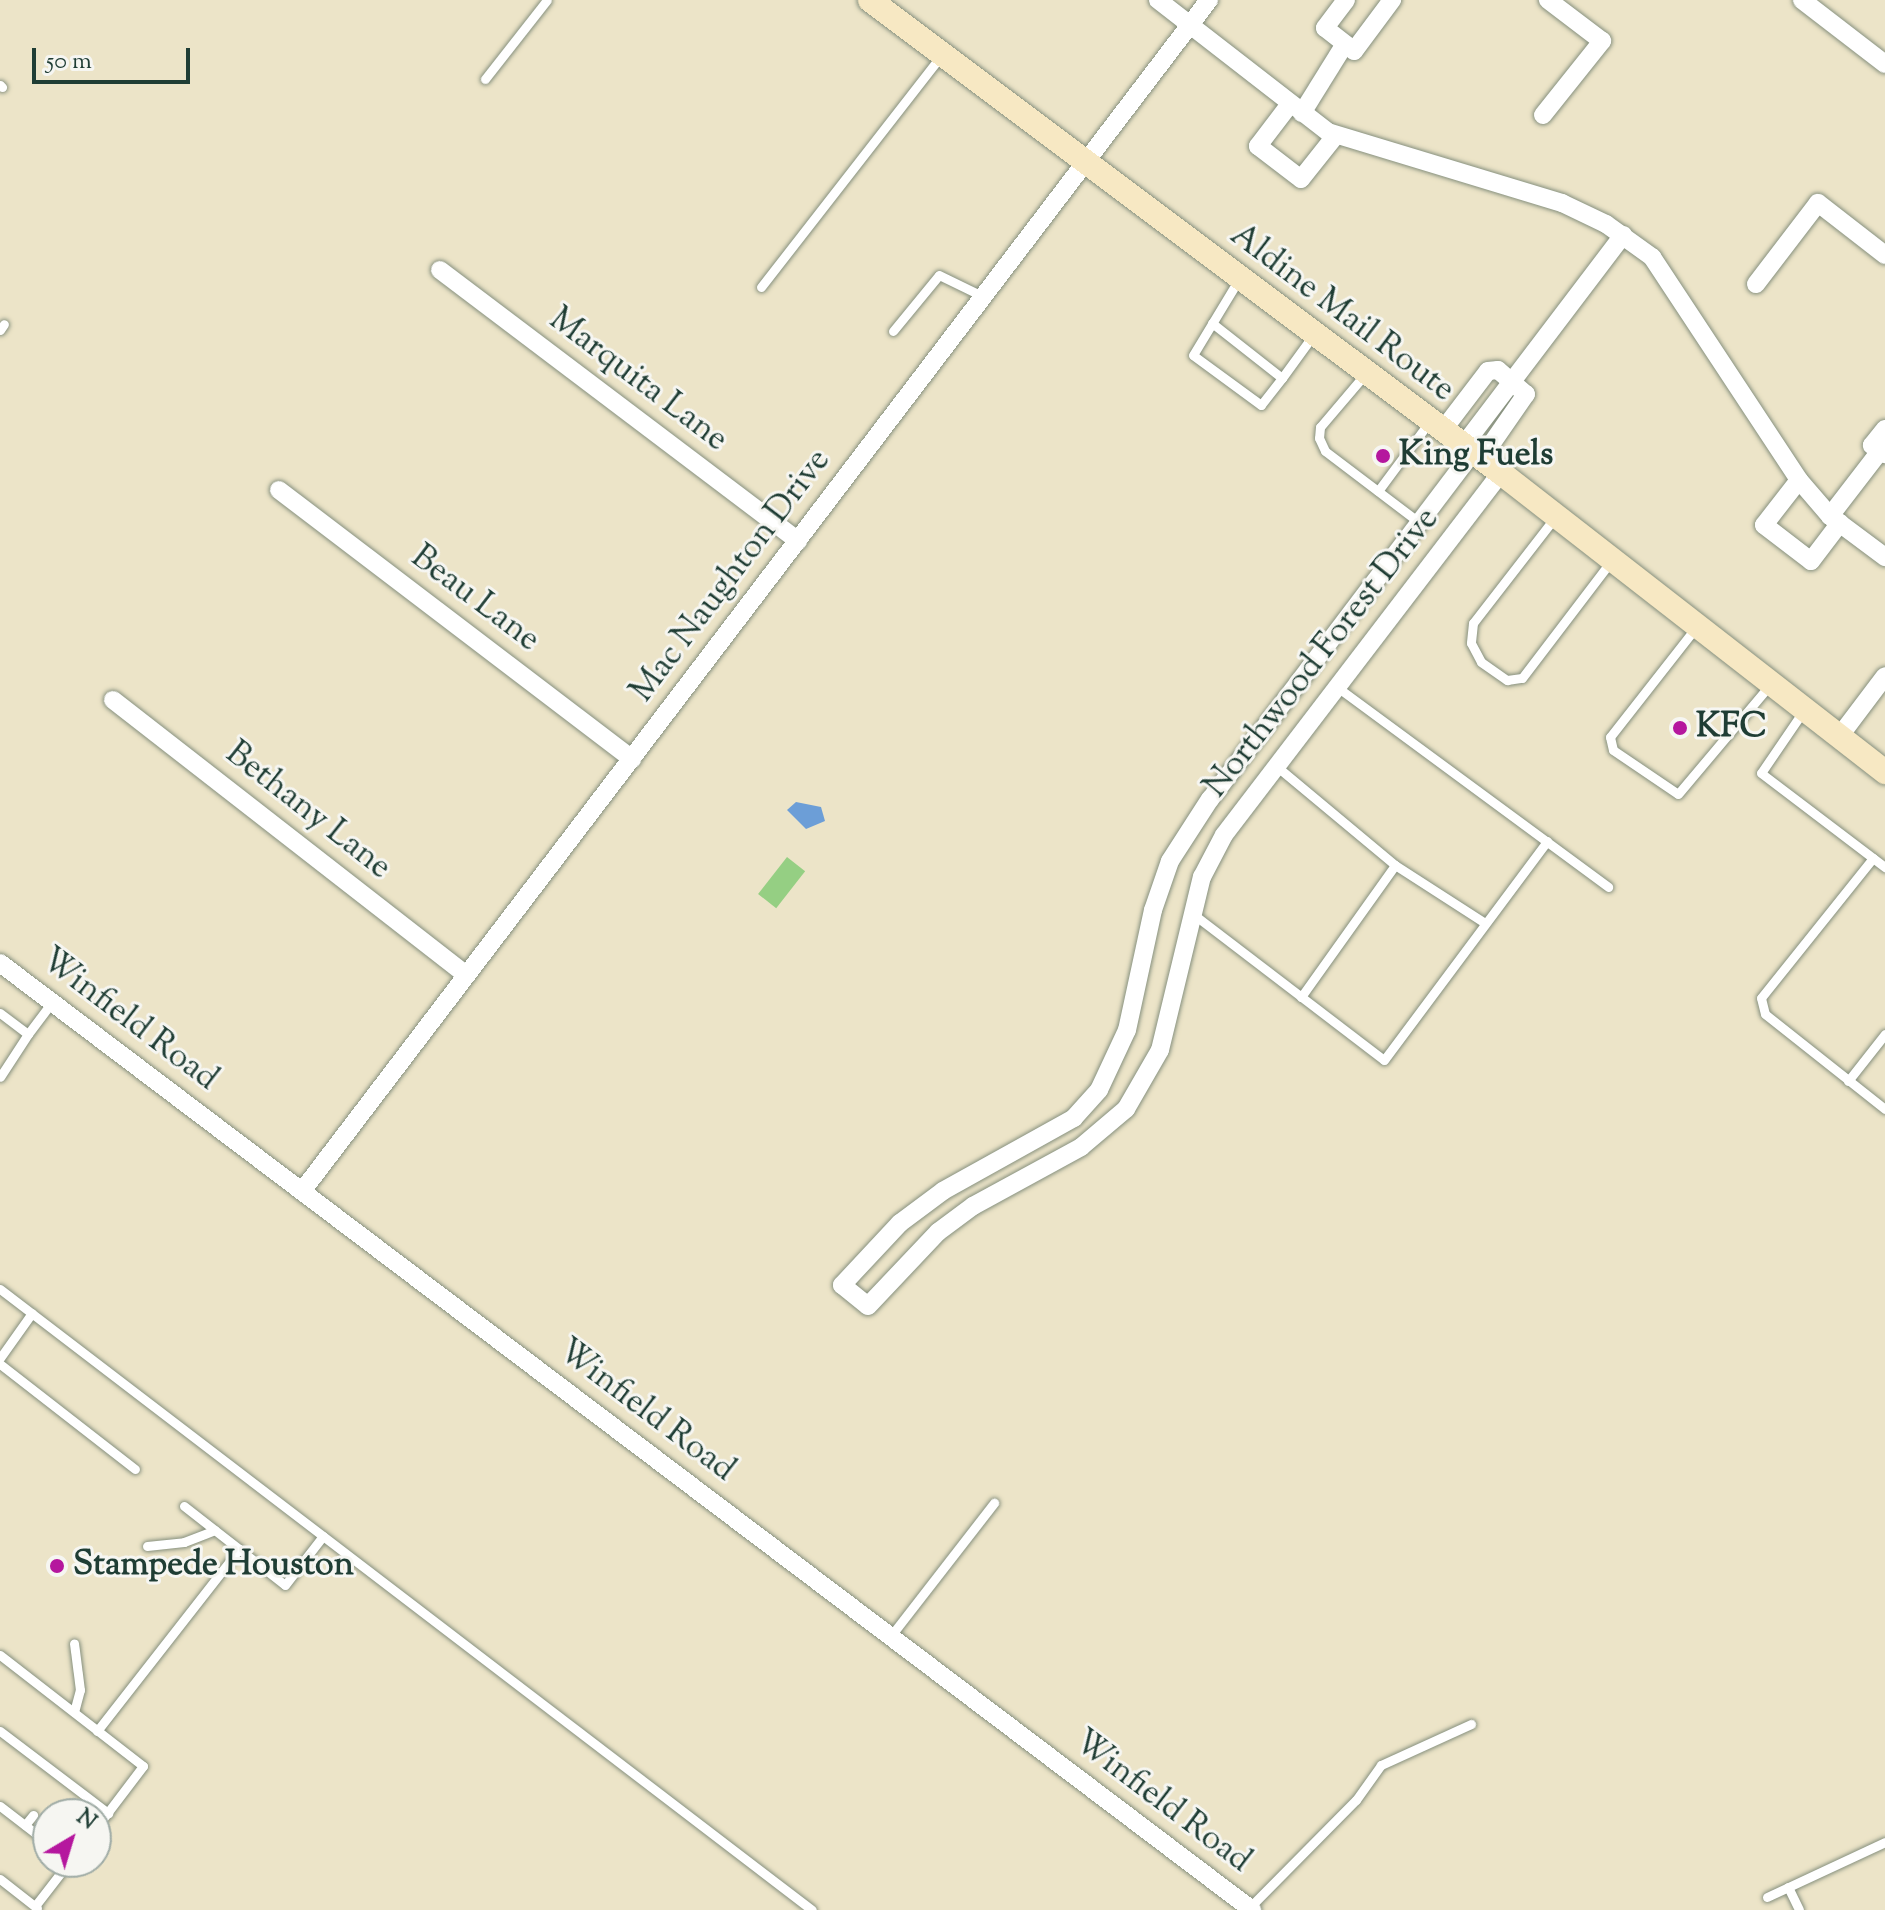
<!DOCTYPE html>
<style>
body{margin:0}
#map{position:relative;width:1885px;height:1910px;overflow:hidden;background:#ece4c8;font-family:"Sorts Mill Goudy",serif}
div>[style]{position:absolute}
.green>*{inset:0;background:#95cf83;transform-origin:0 0}
.water>*{inset:0;background:#6c9ed7}
.roads{filter:drop-shadow(0 0 2px #86907e) drop-shadow(0 0 2px #86907e)}
.service>*{height:9px;margin:-4.5px;padding:0 4.5px;transform-origin:4.5px;border-radius:4.5px;background:#fff}
.minor>*{height:18px;margin:-9px;padding:0 9px;transform-origin:9px;border-radius:9px;background:#fff}
.secondary>*{height:24px;margin:-12px;padding:0 12px;transform-origin:12px;border-radius:12px;background:#f7e8c3}
.dots>*{width:22px;height:22px;translate:-50% -50%;box-sizing:border-box;border:4px solid #f6f6f2;border-radius:50%}
span{translate:-50% -50%;white-space:nowrap;text-align:center;line-height:1.15;-webkit-text-stroke:6px #f6f6f2;paint-order:stroke}
.street-label{font-size:34px;color:#1f3d34}
.poi-label{font-size:34px;color:#1f3d34;font-weight:700}
.left{translate:0 -50%;text-align:left}
.north{position:absolute;left:32px;top:1798px;width:80px;height:80px;box-sizing:border-box;background:#f6f6f2;border:2px solid #a0aca6;border-radius:50%;rotate:38deg;font-size:22px;font-weight:700;line-height:32px;text-align:center;color:#1f3d34}
.north::after{content:'';display:block;margin:auto;width:28px;height:36px;background:#b5179e;clip-path:polygon(50% 0,100% 100%,50% 72%,0 100%)}
.scale{position:absolute;left:32px;top:48px;width:158px;height:36px;box-sizing:border-box;border:4px solid #1f3d34;border-top:0;padding-left:10px;font-size:24px;line-height:28px;white-space:nowrap;color:#1f3d34;-webkit-text-stroke:6px #f6f6f2;paint-order:stroke}
</style>
<div id="map">
<div class="green">
<div style="left:787px;top:857px;width:23px;height:47px;rotate:38deg"></div>
</div>
<div class="water">
<div style="clip-path:polygon(796px 802px,821px 807px,825px 821px,806px 829px,787px 810px)"></div>
</div>
<div class="roads">
<div class="service">
<div style="left:485px;top:79px;width:100px;rotate:-51.9deg"></div>
<div style="left:0;top:85px;width:3px;rotate:45deg"></div>
<div style="left:761px;top:287px;width:293px;rotate:-52.1deg"></div>
<div style="left:1212px;top:323px;width:89px;rotate:38.2deg"></div>
<div style="left:1282px;top:378px;width:34px;rotate:128deg"></div>
<div style="left:1261px;top:405px;width:84px;rotate:-143.7deg"></div>
<div style="left:1193px;top:355px;width:89px;rotate:-58.8deg"></div>
<div style="left:0;top:330px;width:7px;rotate:-56deg"></div>
<div style="left:893px;top:331px;width:72px;rotate:-50.6deg"></div>
<div style="left:939px;top:275px;width:48px;rotate:26deg"></div>
<div style="left:1366px;top:373px;width:71px;rotate:130.4deg"></div>
<div style="left:1320px;top:427px;width:11px;rotate:95deg"></div>
<div style="left:1319px;top:438px;width:14px;rotate:65deg"></div>
<div style="left:1325px;top:451px;width:119px;rotate:37.2deg"></div>
<div style="left:1282px;top:378px;width:54px;rotate:-54deg"></div>
<div style="left:1378px;top:491px;width:87px;rotate:-53.4deg"></div>
<div style="left:1556px;top:516px;width:135px;rotate:127.8deg"></div>
<div style="left:1473px;top:623px;width:20px;rotate:96deg"></div>
<div style="left:1471px;top:643px;width:21px;rotate:62deg"></div>
<div style="left:1481px;top:662px;width:32px;rotate:35deg"></div>
<div style="left:1507px;top:680px;width:15px;rotate:-8deg"></div>
<div style="left:1522px;top:678px;width:148px;rotate:-52.7deg"></div>
<div style="left:1697px;top:626px;width:141px;rotate:128.1deg"></div>
<div style="left:1610px;top:737px;width:13px;rotate:77deg"></div>
<div style="left:1613px;top:750px;width:78px;rotate:34.1deg"></div>
<div style="left:1678px;top:794px;width:141px;rotate:-49.9deg"></div>
<div style="left:1337px;top:687px;width:337px;rotate:36.4deg"></div>
<div style="left:1804px;top:710px;width:76px;rotate:124.3deg"></div>
<div style="left:1761px;top:773px;width:156px;rotate:37.2deg"></div>
<div style="left:1275px;top:765px;width:156px;rotate:39.8deg"></div>
<div style="left:1395px;top:865px;width:107px;rotate:32.8deg"></div>
<div style="left:1873px;top:858px;width:179px;rotate:128.7deg"></div>
<div style="left:1761px;top:998px;width:16px;rotate:76deg"></div>
<div style="left:1765px;top:1014px;width:153px;rotate:38.4deg"></div>
<div style="left:1193px;top:914px;width:240px;rotate:37.4deg"></div>
<div style="left:1384px;top:1060px;width:273px;rotate:-53.3deg"></div>
<div style="left:1301px;top:997px;width:162px;rotate:-54.5deg"></div>
<div style="left:0;top:1013px;width:35px;rotate:37deg"></div>
<div style="left:28px;top:1034px;width:51px;rotate:123.1deg"></div>
<div style="left:28px;top:1034px;width:40px;rotate:-53deg"></div>
<div style="left:1848px;top:1081px;width:60px;rotate:-51.8deg"></div>
<div style="left:0;top:1289px;width:1022px;rotate:37.41deg"></div>
<div style="left:0;top:1358px;width:55px;rotate:-54.6deg"></div>
<div style="left:0;top:1364px;width:171px;rotate:37.9deg"></div>
<div style="left:184px;top:1506px;width:70px;rotate:38deg"></div>
<div style="left:147px;top:1546px;width:37px;rotate:-6deg"></div>
<div style="left:184px;top:1542px;width:33px;rotate:-21deg"></div>
<div style="left:890px;top:1637px;width:170px;rotate:-52.2deg"></div>
<div style="left:0;top:1655px;width:181px;rotate:37.8deg"></div>
<div style="left:143px;top:1766px;width:78px;rotate:127.2deg"></div>
<div style="left:74px;top:1712px;width:23px;rotate:-75deg"></div>
<div style="left:80px;top:1690px;width:47px;rotate:-97.3deg"></div>
<div style="left:0;top:1731px;width:136px;rotate:37.2deg"></div>
<div style="left:97px;top:1731px;width:231px;rotate:-52deg"></div>
<div style="left:239px;top:1549px;width:58px;rotate:38deg"></div>
<div style="left:285px;top:1585px;width:62px;rotate:-52.2deg"></div>
<div style="left:0;top:1806px;width:61px;rotate:37.6deg"></div>
<div style="left:25px;top:1825px;width:13px;rotate:-51deg"></div>
<div style="left:0;top:1879px;width:47px;rotate:38.1deg"></div>
<div style="left:1788px;top:1887px;width:25px;rotate:64deg"></div>
<div style="left:1767px;top:1897px;width:130px;rotate:-25deg"></div>
<div style="left:35px;top:1906px;width:56px;rotate:-52.3deg"></div>
<div style="left:1249px;top:1908px;width:152px;rotate:-45.3deg"></div>
<div style="left:1356px;top:1800px;width:43px;rotate:-54.5deg"></div>
<div style="left:1381px;top:1765px;width:99px;rotate:-24.5deg"></div>
</div>
<div class="minor">
<div style="left:1158px;top:0;width:215px;rotate:37.8deg"></div>
<div style="left:1328px;top:132px;width:245px;rotate:16.9deg"></div>
<div style="left:1562px;top:203px;width:49px;rotate:25.5deg"></div>
<div style="left:1606px;top:224px;width:57px;rotate:35.7deg"></div>
<div style="left:1652px;top:257px;width:267px;rotate:56.6deg"></div>
<div style="left:1799px;top:480px;width:48px;rotate:49.3deg"></div>
<div style="left:1830px;top:516px;width:69px;rotate:36.7deg"></div>
<div style="left:1346px;top:0;width:35px;rotate:127deg"></div>
<div style="left:1325px;top:28px;width:37px;rotate:38deg"></div>
<div style="left:1354px;top:51px;width:64px;rotate:-53.3deg"></div>
<div style="left:1802px;top:0;width:105px;rotate:37.6deg"></div>
<div style="left:1290px;top:104px;width:53px;rotate:127.3deg"></div>
<div style="left:1258px;top:146px;width:54px;rotate:37.5deg"></div>
<div style="left:1301px;top:179px;width:56px;rotate:-51.5deg"></div>
<div style="left:1302px;top:113px;width:81px;rotate:-58.1deg"></div>
<div style="left:1543px;top:115px;width:95px;rotate:-51.4deg"></div>
<div style="left:1602px;top:41px;width:68px;rotate:-142.8deg"></div>
<div style="left:440px;top:270px;width:449px;rotate:37.1deg"></div>
<div style="left:1756px;top:284px;width:102px;rotate:-52.6deg"></div>
<div style="left:1818px;top:203px;width:85px;rotate:37.8deg"></div>
<div style="left:1885px;top:429px;width:21px;rotate:129deg"></div>
<div style="left:1872px;top:445px;width:16px;rotate:35deg"></div>
<div style="left:1443px;top:430px;width:74px;rotate:-52.7deg"></div>
<div style="left:1488px;top:371px;width:10px;rotate:-6deg"></div>
<div style="left:1498px;top:370px;width:37px;rotate:41deg"></div>
<div style="left:1526px;top:394px;width:79px;rotate:124.7deg"></div>
<div style="left:1463px;top:446px;width:265px;rotate:-52.8deg"></div>
<div style="left:1472px;top:453px;width:434px;rotate:127.1deg"></div>
<div style="left:1210px;top:799px;width:74px;rotate:122.8deg"></div>
<div style="left:1170px;top:861px;width:52px;rotate:109.1deg"></div>
<div style="left:1153px;top:910px;width:123px;rotate:102.2deg"></div>
<div style="left:1127px;top:1030px;width:66px;rotate:115deg"></div>
<div style="left:1099px;top:1090px;width:38px;rotate:132deg"></div>
<div style="left:1074px;top:1118px;width:150px;rotate:150.9deg"></div>
<div style="left:943px;top:1191px;width:54px;rotate:143.3deg"></div>
<div style="left:900px;top:1223px;width:85px;rotate:133.1deg"></div>
<div style="left:842px;top:1285px;width:33px;rotate:39deg"></div>
<div style="left:868px;top:1306px;width:102px;rotate:-46.6deg"></div>
<div style="left:938px;top:1232px;width:44px;rotate:-36.6deg"></div>
<div style="left:973px;top:1206px;width:123px;rotate:-28.6deg"></div>
<div style="left:1081px;top:1147px;width:59px;rotate:-40.2deg"></div>
<div style="left:1126px;top:1109px;width:68px;rotate:-60deg"></div>
<div style="left:1160px;top:1050px;width:178px;rotate:-76.4deg"></div>
<div style="left:1202px;top:877px;width:47px;rotate:-62.4deg"></div>
<div style="left:1224px;top:835px;width:456px;rotate:-52.6deg"></div>
<div style="left:1799px;top:480px;width:57px;rotate:127.9deg"></div>
<div style="left:1764px;top:525px;width:59px;rotate:37.5deg"></div>
<div style="left:1811px;top:561px;width:48px;rotate:-52.7deg"></div>
<div style="left:279px;top:490px;width:444px;rotate:37.3deg"></div>
<div style="left:1830px;top:516px;width:82px;rotate:-52.4deg"></div>
<div style="left:113px;top:700px;width:445px;rotate:37.9deg"></div>
<div style="left:1839px;top:737px;width:76px;rotate:-53deg"></div>
<div style="left:0;top:963px;width:1570px;rotate:37.1deg"></div>
<div style="left:303px;top:1190px;width:1496px;rotate:-52.72deg"></div>
</div>
<div class="secondary">
<div style="left:870px;top:0;width:789px;rotate:36.86deg"></div>
<div style="left:1501px;top:473px;width:487px;rotate:37.9deg"></div>
</div>
</div>
<div class="dots">
<div style="left:1383px;top:456px;background:#b5179e"></div>
<div style="left:1680px;top:728px;background:#b5179e"></div>
<div style="left:57px;top:1566px;background:#b5179e"></div>
</div>
<div class="street-label">
<span style="left:1342px;top:313px;rotate:37deg">Aldine Mail Route</span>
<span style="left:638px;top:380px;rotate:37deg">Marquita Lane</span>
<span style="left:731px;top:576px;rotate:-53deg">Mac Naughton Drive</span>
<span style="left:475px;top:599px;rotate:37deg">Beau Lane</span>
<span style="left:1322px;top:653px;rotate:-52deg">Northwood Forest Drive</span>
<span style="left:308px;top:811px;rotate:38deg">Bethany Lane</span>
<span style="left:129px;top:1020px;rotate:37deg">Winfield Road</span>
<span style="left:646px;top:1411px;rotate:37deg">Winfield Road</span>
<span style="left:1162px;top:1802px;rotate:37deg">Winfield Road</span>
</div>
<div class="poi-label">
<span class="left" style="left:1399px;top:456px">King Fuels</span>
<span class="left" style="left:1696px;top:728px">KFC</span>
<span class="left" style="left:73px;top:1566px">Stampede Houston</span>
</div>
<div class="north">N</div>
<div class="scale">50 m</div>
</div>
